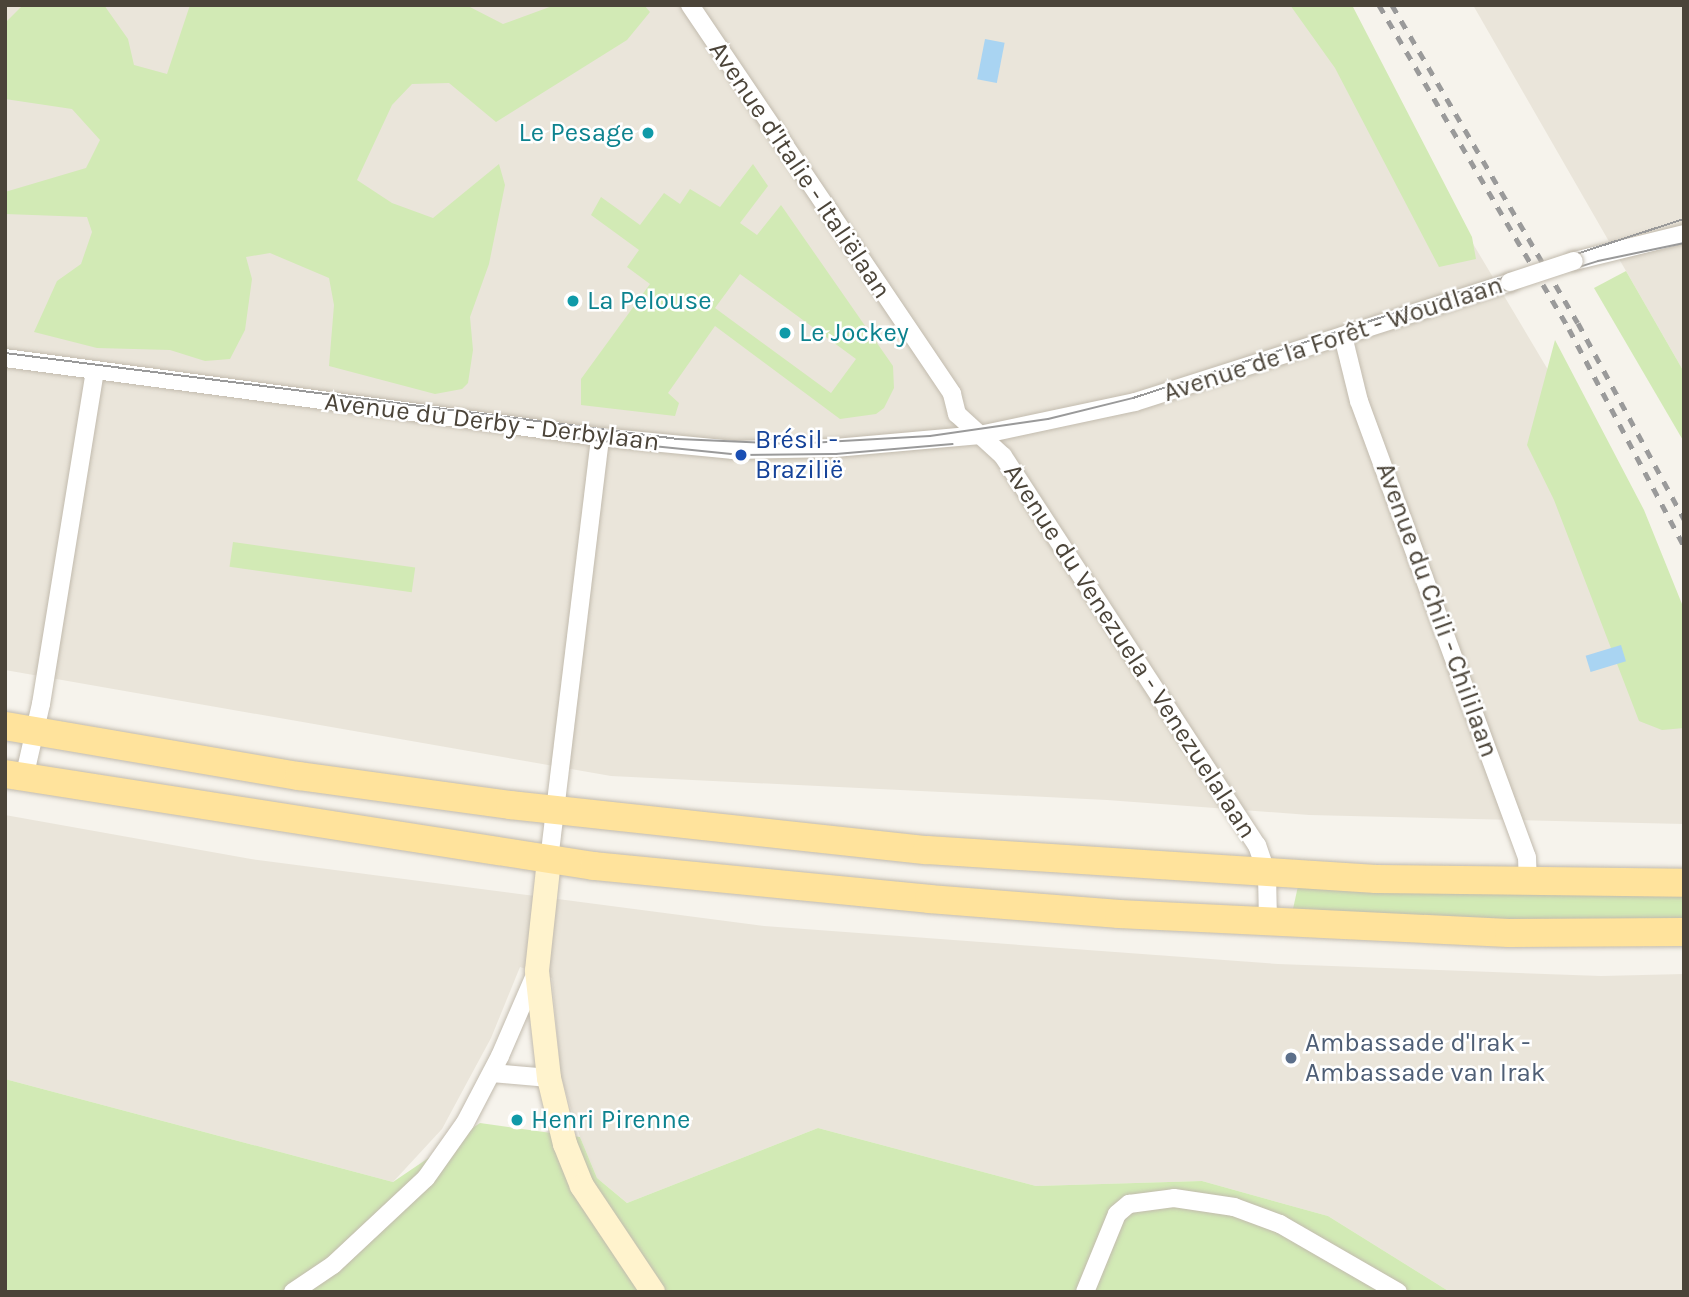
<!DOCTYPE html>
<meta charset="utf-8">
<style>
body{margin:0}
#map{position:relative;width:1689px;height:1297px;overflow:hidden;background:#f6f3ec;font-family:Karla,sans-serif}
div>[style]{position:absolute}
.residential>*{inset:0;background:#eae5da}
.green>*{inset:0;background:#d2eab5;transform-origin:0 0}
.water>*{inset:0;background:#a9d4f2;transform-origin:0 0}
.roads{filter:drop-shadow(0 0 2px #c2bbae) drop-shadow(0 0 2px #c2bbae)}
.street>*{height:18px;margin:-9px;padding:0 9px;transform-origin:9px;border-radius:9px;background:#fff}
.secondary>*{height:24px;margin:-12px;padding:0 12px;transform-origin:12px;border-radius:12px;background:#fff3cd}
.primary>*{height:28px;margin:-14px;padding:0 14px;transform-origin:14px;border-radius:14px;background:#ffe39c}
.tram>*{height:2px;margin:-1px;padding:0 1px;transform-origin:1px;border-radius:1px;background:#9a9a9a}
.rail>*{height:5px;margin-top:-2.5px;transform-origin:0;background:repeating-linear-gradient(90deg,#9a9a9a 0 9px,transparent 0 18px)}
.bridges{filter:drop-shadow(0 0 2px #c2bbae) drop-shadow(0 0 2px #c2bbae)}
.street-bridge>*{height:18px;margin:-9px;padding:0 9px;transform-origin:9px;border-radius:9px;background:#fff}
.dots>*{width:19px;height:19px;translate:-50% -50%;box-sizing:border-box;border:4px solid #fff;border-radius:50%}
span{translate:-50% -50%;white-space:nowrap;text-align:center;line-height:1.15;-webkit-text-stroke:5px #fff;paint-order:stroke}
.culture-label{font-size:26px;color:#0d838f}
.right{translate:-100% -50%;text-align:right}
.left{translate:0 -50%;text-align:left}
.street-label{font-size:26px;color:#4b4439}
.transit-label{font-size:26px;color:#164399}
.service-label{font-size:26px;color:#4e5e75}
.frame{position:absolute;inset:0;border:7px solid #4b4439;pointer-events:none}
</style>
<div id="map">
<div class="residential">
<div style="clip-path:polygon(5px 5px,1331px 5px,1582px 427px,1684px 634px,1684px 824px,1309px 815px,1107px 800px,611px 776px,5px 670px)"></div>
<div style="clip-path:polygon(1473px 5px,1684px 5px,1684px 372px,1626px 271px)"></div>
<div style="clip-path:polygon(5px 815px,251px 859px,764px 926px,1278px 964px,1601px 976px,1684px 974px,1684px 1292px,1450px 1292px,1328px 1216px,1202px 1181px,1036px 1186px,818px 1128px,627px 1203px,597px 1178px,580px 1137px,561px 1077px,552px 978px,520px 967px,491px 1038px,442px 1129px,393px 1182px,5px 1079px)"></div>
</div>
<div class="green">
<div style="clip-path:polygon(23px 5px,104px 5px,128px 39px,134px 65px,167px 74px,190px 5px,466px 5px,503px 24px,555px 5px,644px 5px,650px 12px,627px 40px,496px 122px,449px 83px,412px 84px,392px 105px,357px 180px,392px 203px,433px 218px,499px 164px,505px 185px,489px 264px,470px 317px,473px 350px,468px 383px,462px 389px,435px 394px,329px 366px,334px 305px,329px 278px,270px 253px,246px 257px,252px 279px,245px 330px,230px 359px,205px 361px,170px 350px,97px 348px,34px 332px,57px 281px,81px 264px,92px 232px,87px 217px,5px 214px,5px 192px,86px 168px,100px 140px,72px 109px,5px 99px,5px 23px)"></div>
<div style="clip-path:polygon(1290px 5px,1352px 5px,1472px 237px,1476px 259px,1439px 267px,1335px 68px)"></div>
<div style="clip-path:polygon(evenodd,753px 164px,768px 186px,740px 223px,757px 235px,781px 205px,893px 366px,894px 388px,884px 408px,876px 414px,840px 419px,715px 326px,668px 393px,679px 403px,675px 416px,581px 405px,581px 379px,650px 284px,627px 267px,639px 250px,591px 215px,601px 197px,640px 225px,664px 193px,680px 204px,690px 189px,720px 207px,753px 164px,740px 274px,856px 359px,831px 393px,715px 308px,740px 274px)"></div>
<div style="clip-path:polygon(1626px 271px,1684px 372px,1684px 442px,1594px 288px)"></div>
<div style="clip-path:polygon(1555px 340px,1644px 510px,1684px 609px,1684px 728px,1662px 730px,1639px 721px,1554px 500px,1527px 445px)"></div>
<div style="left:233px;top:542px;width:184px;height:25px;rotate:8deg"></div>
<div style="clip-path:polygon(1298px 886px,1684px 893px,1684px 922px,1501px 921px,1293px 909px)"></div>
<div style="clip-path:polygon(5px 1079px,393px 1182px,480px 1123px,580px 1137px,597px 1178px,627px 1203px,818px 1128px,1036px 1186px,1202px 1181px,1328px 1216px,1450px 1292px,5px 1292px)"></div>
</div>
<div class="water">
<div style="left:985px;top:39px;width:20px;height:41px;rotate:11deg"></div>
<div style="left:1621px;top:645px;width:17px;height:37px;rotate:73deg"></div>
</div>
<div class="roads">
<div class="street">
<div style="left:690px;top:5px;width:469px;rotate:56deg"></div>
<div style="left:952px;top:394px;width:21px;rotate:76deg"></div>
<div style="left:957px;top:414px;width:62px;rotate:42.4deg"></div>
<div style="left:1003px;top:456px;width:465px;rotate:56.9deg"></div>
<div style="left:1257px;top:845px;width:31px;rotate:71deg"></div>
<div style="left:1267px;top:874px;width:48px;rotate:88.8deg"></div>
<div style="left:1574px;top:261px;width:113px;rotate:-13.8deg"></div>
<div style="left:1343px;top:336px;width:67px;rotate:76.2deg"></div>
<div style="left:1359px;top:401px;width:486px;rotate:69.8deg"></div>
<div style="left:1527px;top:857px;width:26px;rotate:88deg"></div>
<div style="left:5px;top:358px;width:600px;rotate:7.56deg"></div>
<div style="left:600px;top:437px;width:134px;rotate:5.6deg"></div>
<div style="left:733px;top:450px;width:102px;rotate:-1.1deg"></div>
<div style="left:835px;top:448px;width:146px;rotate:-5.1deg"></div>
<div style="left:980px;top:435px;width:158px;rotate:-12deg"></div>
<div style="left:1135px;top:402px;width:394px;rotate:-17.7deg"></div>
<div style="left:24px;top:778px;width:76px;rotate:-77.1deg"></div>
<div style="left:41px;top:704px;width:338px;rotate:-80.8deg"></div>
<div style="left:549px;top:860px;width:426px;rotate:-83.1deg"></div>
<div style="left:492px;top:1073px;width:57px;rotate:5deg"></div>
<div style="left:293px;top:1292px;width:48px;rotate:-34deg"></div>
<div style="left:333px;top:1265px;width:127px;rotate:-43.1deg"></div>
<div style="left:426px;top:1178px;width:67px;rotate:-54.7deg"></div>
<div style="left:465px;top:1123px;width:76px;rotate:-62.4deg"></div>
<div style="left:500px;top:1056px;width:90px;rotate:-66.6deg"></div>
<div style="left:1085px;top:1292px;width:84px;rotate:-67.7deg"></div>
<div style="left:1117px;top:1214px;width:16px;rotate:-40deg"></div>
<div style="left:1129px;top:1204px;width:45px;rotate:-7.6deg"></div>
<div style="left:1174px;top:1198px;width:61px;rotate:8.5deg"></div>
<div style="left:1234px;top:1207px;width:49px;rotate:20.3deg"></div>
<div style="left:1280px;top:1224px;width:136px;rotate:30deg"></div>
</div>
<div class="secondary">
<div style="left:549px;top:860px;width:112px;rotate:96.2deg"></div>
<div style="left:537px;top:971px;width:108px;rotate:83.6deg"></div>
<div style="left:549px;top:1078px;width:68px;rotate:76.4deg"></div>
<div style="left:565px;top:1144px;width:45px;rotate:68deg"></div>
<div style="left:582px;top:1186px;width:128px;rotate:56.2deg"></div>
</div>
<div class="primary">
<div style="left:5px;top:726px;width:298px;rotate:9.7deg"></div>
<div style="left:299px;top:776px;width:213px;rotate:7.8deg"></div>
<div style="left:510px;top:805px;width:419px;rotate:6.2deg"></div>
<div style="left:927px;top:850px;width:450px;rotate:3.7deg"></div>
<div style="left:1376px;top:879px;width:308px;rotate:0.7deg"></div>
<div style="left:5px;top:774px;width:596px;rotate:8.88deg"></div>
<div style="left:594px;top:866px;width:337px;rotate:5.6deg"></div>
<div style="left:929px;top:899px;width:191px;rotate:4.5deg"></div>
<div style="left:1119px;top:914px;width:390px;rotate:2.8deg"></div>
<div style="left:1509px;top:933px;width:175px;rotate:-0.3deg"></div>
</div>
</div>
<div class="tram">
<div style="left:1401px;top:322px;width:206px;rotate:-17.2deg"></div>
<div style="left:1598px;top:261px;width:88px;rotate:-11.8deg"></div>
<div style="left:5px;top:353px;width:678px;rotate:7.28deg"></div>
<div style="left:678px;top:439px;width:114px;rotate:2.5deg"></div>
<div style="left:792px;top:444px;width:138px;rotate:-3.3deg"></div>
<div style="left:930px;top:436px;width:119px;rotate:-8.2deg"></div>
<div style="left:1048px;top:419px;width:88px;rotate:-13.9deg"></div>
<div style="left:1133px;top:398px;width:579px;rotate:-18deg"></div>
<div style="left:545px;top:435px;width:197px;rotate:5.8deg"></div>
<div style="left:741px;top:455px;width:95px;rotate:-0.6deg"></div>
<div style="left:836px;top:454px;width:117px;rotate:-4.9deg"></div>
</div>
<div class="rail">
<div style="left:1379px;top:5px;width:376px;rotate:59.6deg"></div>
<div style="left:1569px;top:329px;width:246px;rotate:62.1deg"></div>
<div style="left:1392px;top:5px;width:368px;rotate:59.7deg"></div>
<div style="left:1578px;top:323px;width:223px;rotate:61.6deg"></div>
</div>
<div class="bridges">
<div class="street-bridge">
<div style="left:1510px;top:282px;width:67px;rotate:-18.2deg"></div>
</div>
</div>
<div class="dots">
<div style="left:648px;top:133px;background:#0f9aa8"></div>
<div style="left:573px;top:301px;background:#0f9aa8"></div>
<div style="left:785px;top:333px;background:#0f9aa8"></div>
<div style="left:741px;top:455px;background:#1a4fb4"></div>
<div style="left:1291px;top:1058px;background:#5c6f8a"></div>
<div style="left:517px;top:1120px;background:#0f9aa8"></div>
</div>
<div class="culture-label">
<span class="right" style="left:634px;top:133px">Le Pesage</span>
<span class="left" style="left:587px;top:301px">La Pelouse</span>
<span class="left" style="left:799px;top:333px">Le Jockey</span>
<span class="left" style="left:531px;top:1120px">Henri Pirenne</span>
</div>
<div class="street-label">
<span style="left:800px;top:170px;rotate:56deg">Avenue d'Italie - Italiëlaan</span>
<span style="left:1333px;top:339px;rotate:-18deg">Avenue de la Forêt - Woudlaan</span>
<span style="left:492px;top:422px;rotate:7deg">Avenue du Derby - Derbylaan</span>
<span style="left:1437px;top:610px;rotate:70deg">Avenue du Chili - Chililaan</span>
<span style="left:1130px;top:651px;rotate:57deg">Avenue du Venezuela - Venezuelalaan</span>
</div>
<div class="transit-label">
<span class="left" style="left:755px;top:455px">Brésil -<br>Brazilië</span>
</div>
<div class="service-label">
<span class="left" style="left:1305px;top:1058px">Ambassade d'Irak -<br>Ambassade van Irak</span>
</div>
<div class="frame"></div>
</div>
